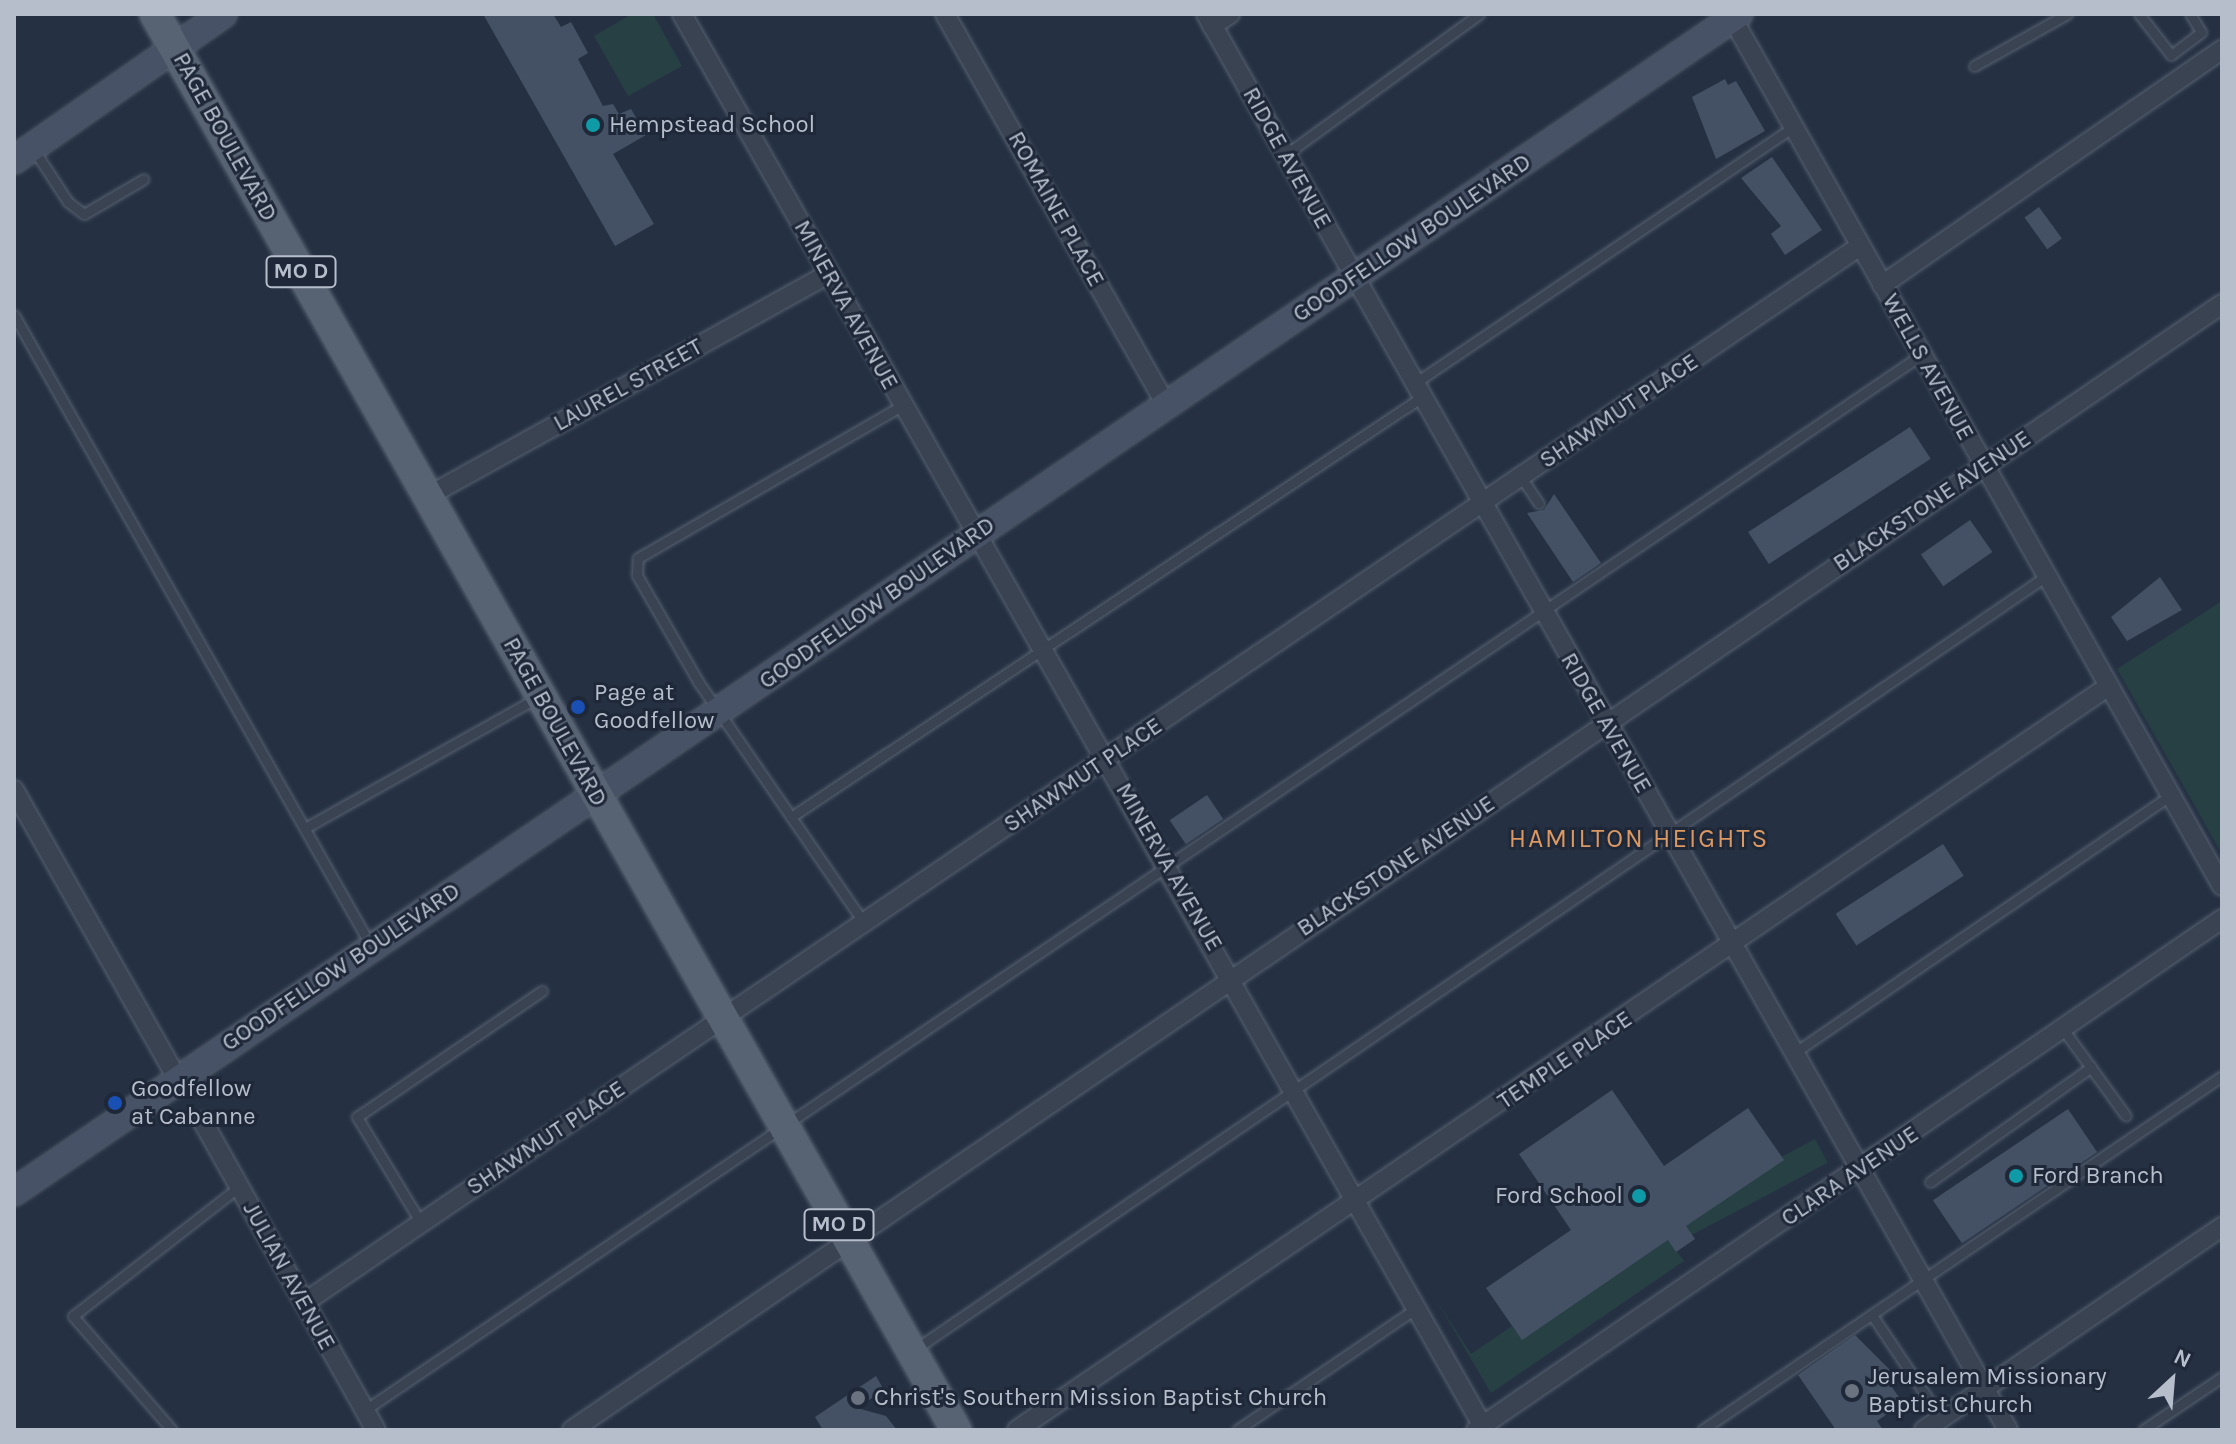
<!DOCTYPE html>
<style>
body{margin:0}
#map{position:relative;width:2236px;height:1444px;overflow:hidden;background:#253143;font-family:Karla,sans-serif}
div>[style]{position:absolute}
.green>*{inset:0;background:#274044;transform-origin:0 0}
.building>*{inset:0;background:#445165;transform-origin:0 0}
.roads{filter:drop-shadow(0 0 2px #576170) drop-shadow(0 0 2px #576170)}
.lane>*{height:9px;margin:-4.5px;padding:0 4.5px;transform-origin:4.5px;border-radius:4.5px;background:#394352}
.street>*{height:18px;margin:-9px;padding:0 9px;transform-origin:9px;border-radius:9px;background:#394352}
.secondary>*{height:26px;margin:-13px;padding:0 13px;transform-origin:13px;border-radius:13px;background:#475266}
.primary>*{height:30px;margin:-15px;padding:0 15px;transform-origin:15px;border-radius:15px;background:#576272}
.dots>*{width:22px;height:22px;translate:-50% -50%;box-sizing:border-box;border:4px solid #1e2838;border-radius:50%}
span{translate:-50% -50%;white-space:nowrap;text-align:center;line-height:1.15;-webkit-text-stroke:6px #1e2838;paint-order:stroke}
.shield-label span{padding:2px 6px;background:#1e2838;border:2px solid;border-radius:6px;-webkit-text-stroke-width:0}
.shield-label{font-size:22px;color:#b6becc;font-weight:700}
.poi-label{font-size:24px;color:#b6becc}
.left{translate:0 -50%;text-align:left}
.right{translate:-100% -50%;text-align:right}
.street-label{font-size:24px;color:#b6becc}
.neighbourhood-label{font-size:26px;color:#dc9862;letter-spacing:2px}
.frame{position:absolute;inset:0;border:16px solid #b6becc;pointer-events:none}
.north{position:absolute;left:2132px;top:1340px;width:80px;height:80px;-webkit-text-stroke:6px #1e2838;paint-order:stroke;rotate:26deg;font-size:22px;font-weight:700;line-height:32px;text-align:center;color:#b6becc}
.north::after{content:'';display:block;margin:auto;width:28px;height:36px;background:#b6becc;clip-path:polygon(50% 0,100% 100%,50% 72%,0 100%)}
</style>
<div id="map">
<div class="green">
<div style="clip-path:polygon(632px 14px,653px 14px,682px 66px,628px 96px,594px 36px)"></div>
<div style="clip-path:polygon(2222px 601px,2222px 854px,2117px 669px)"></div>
<div style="left:1815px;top:1139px;width:27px;height:156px;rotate:62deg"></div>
<div style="clip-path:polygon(1668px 1240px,1684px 1261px,1491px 1393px,1435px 1298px,1471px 1354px,1512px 1326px,1522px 1339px)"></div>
</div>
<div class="building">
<div style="clip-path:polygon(483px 14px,553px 14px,561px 27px,571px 22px,588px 53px,578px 59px,603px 106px,613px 104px,619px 114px,631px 109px,646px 135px,613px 154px,654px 224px,615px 246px)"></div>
<div style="clip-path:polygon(1725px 79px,1728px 85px,1736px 81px,1765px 131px,1716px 159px,1692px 97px)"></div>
<div style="clip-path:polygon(1772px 157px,1822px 230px,1785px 255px,1771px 234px,1781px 226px,1741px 178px)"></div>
<div style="left:2039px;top:207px;width:39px;height:18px;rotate:54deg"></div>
<div style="left:1910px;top:427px;width:38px;height:193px;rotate:57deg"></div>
<div style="clip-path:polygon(1554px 494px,1601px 563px,1573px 582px,1527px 513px,1544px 510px)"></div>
<div style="left:1970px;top:520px;width:39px;height:60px;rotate:55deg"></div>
<div style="clip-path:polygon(2160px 577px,2182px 610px,2127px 641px,2111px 617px)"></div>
<div style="left:1207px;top:795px;width:29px;height:45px;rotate:56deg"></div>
<div style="left:1943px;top:844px;width:38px;height:128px;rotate:57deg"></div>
<div style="clip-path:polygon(1612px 1090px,1664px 1166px,1748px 1108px,1784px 1160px,1686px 1226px,1695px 1239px,1676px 1252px,1668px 1240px,1522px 1340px,1486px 1288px,1571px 1230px,1519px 1154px)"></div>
<div style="left:2068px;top:1109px;width:52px;height:163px;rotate:56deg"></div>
<div style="clip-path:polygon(1855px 1335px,1895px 1375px,1887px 1380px,1903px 1403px,1877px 1421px,1883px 1430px,1836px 1430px,1798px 1375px)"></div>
<div style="clip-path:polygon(876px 1376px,884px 1390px,857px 1408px,886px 1416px,897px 1430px,823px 1430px,815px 1417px)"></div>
</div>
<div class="roads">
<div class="lane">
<div style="left:2139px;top:14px;width:52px;rotate:52deg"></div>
<div style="left:2171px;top:55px;width:38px;rotate:-37deg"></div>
<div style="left:2201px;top:32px;width:21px;rotate:-121deg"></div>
<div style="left:1974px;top:66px;width:107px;rotate:-29.2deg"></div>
<div style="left:34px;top:150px;width:62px;rotate:56.8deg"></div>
<div style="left:68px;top:202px;width:20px;rotate:37deg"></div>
<div style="left:84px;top:214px;width:69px;rotate:-30.3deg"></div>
<div style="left:1285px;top:155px;width:240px;rotate:-36deg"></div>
<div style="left:14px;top:315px;width:725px;rotate:60.5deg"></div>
<div style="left:1415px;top:383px;width:457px;rotate:-34.1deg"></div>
<div style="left:1521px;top:477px;width:32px;rotate:56deg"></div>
<div style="left:791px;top:817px;width:758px;rotate:-33.65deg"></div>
<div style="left:305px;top:828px;width:267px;rotate:-29.3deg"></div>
<div style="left:864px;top:923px;width:291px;rotate:-124.5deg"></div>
<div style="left:699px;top:683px;width:125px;rotate:-119.9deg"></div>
<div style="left:637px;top:575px;width:17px;rotate:-87deg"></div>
<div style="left:638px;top:558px;width:306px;rotate:-30deg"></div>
<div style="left:2063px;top:1029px;width:107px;rotate:54.1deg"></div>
<div style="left:1794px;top:1053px;width:457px;rotate:-34.4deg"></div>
<div style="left:1930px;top:1182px;width:198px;rotate:-35.5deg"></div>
<div style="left:421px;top:1223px;width:124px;rotate:-121.1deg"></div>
<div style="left:357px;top:1117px;width:224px;rotate:-34.3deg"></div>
<div style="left:1872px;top:1315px;width:124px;rotate:56.2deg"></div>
<div style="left:914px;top:1350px;width:1371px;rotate:-34.36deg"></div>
<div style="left:365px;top:1410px;width:1880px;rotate:-34.14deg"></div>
<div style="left:172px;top:1430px;width:151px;rotate:-131deg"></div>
<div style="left:73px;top:1316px;width:210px;rotate:-37.9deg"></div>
<div style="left:1237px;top:1430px;width:215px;rotate:-34.2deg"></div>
<div style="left:1702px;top:1430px;width:629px;rotate:-34.25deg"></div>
<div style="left:2143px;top:1430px;width:95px;rotate:-33.9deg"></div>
</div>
<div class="street">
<div style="left:682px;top:14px;width:1628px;rotate:60.44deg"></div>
<div style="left:945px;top:14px;width:448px;rotate:60.5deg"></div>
<div style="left:1206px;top:14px;width:1627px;rotate:60.47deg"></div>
<div style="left:1730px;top:14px;width:1001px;rotate:60.57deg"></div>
<div style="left:1212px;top:26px;width:22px;rotate:-34deg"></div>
<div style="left:1882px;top:285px;width:413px;rotate:-34.7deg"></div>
<div style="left:428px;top:496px;width:458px;rotate:-29deg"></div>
<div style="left:14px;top:790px;width:331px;rotate:60.5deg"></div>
<div style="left:203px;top:1122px;width:353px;rotate:60.7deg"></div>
<div style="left:305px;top:1302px;width:1880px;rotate:-34.18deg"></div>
<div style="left:572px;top:1430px;width:1998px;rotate:-34.31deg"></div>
<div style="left:1017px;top:1430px;width:1321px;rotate:-34.27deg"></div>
<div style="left:1476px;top:1430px;width:904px;rotate:-34.41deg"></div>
<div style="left:1924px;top:1430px;width:361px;rotate:-34.3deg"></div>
</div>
<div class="secondary">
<div style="left:14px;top:160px;width:255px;rotate:-34.9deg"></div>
<div style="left:14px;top:1192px;width:2089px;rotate:-34.33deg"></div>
</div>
<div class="primary">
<div style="left:155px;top:14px;width:1627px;rotate:60.5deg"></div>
</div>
</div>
<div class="dots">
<div style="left:593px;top:125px;background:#0f9aa8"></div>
<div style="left:578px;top:707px;background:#1a4fb4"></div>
<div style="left:115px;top:1103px;background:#1a4fb4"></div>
<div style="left:2016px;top:1176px;background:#0f9aa8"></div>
<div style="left:1639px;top:1196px;background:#0f9aa8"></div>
<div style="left:1852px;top:1391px;background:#6b7280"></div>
<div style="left:858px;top:1398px;background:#6b7280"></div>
</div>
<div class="shield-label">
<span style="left:301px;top:272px">MO D</span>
<span style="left:839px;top:1225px">MO D</span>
</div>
<div class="poi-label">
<span class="left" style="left:609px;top:125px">Hempstead School</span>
<span class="left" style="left:594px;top:707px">Page at<br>Goodfellow</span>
<span class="left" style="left:131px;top:1103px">Goodfellow<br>at Cabanne</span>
<span class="left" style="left:2032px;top:1176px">Ford Branch</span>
<span class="right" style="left:1623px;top:1196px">Ford School</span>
<span class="left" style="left:1868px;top:1391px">Jerusalem Missionary<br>Baptist Church</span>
<span class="left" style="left:874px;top:1398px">Christ's Southern Mission Baptist Church</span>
</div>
<div class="street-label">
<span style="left:225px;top:137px;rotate:61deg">PAGE BOULEVARD</span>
<span style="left:1287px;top:158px;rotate:61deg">RIDGE AVENUE</span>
<span style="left:1056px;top:209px;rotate:61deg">ROMAINE PLACE</span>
<span style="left:1412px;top:238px;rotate:-34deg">GOODFELLOW BOULEVARD</span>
<span style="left:846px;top:305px;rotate:61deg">MINERVA AVENUE</span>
<span style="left:1928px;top:367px;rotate:61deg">WELLS AVENUE</span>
<span style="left:628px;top:385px;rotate:-29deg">LAUREL STREET</span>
<span style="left:1619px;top:411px;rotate:-34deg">SHAWMUT PLACE</span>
<span style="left:1932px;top:501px;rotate:-34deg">BLACKSTONE AVENUE</span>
<span style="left:877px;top:603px;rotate:-35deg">GOODFELLOW BOULEVARD</span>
<span style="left:555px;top:722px;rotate:61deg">PAGE BOULEVARD</span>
<span style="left:1606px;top:723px;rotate:60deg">RIDGE AVENUE</span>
<span style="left:1083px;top:775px;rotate:-34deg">SHAWMUT PLACE</span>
<span style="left:1396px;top:866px;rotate:-34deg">BLACKSTONE AVENUE</span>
<span style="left:1169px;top:867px;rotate:60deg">MINERVA AVENUE</span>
<span style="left:341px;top:967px;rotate:-34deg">GOODFELLOW BOULEVARD</span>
<span style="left:1565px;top:1060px;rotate:-34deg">TEMPLE PLACE</span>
<span style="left:546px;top:1138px;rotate:-34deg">SHAWMUT PLACE</span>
<span style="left:1850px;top:1176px;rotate:-34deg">CLARA AVENUE</span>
<span style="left:289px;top:1276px;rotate:61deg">JULIAN AVENUE</span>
</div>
<div class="neighbourhood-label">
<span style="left:1639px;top:839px">HAMILTON HEIGHTS</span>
</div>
<div class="frame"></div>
<div class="north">N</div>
</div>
